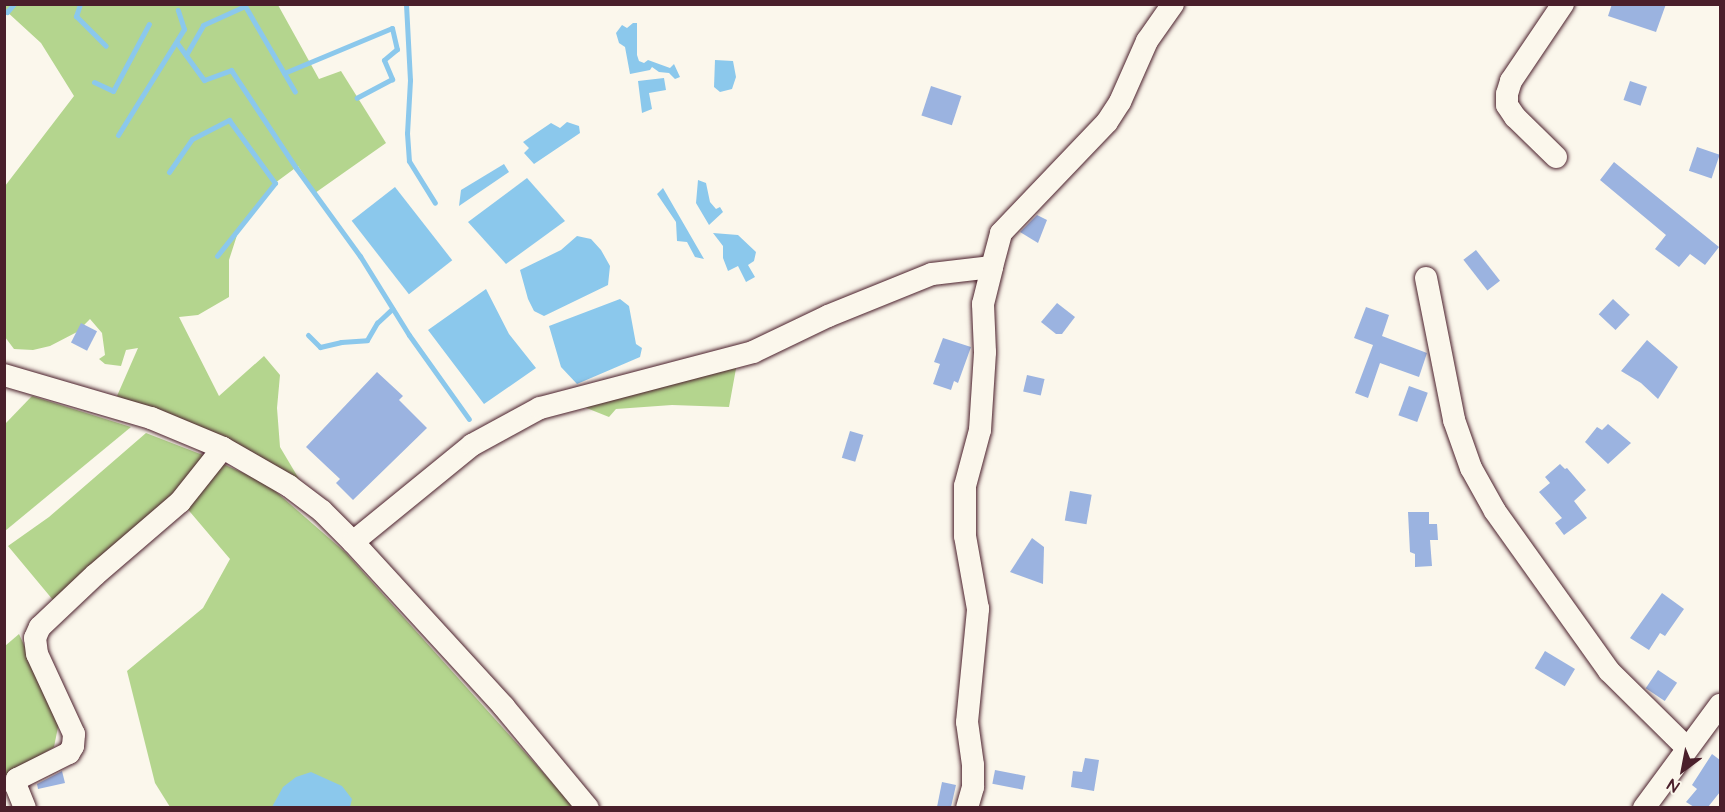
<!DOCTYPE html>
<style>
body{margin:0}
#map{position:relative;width:1725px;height:812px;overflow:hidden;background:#fbf7ec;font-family:"Architects Daughter",sans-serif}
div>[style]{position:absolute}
.green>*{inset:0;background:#b4d58e}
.water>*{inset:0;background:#8bc8ec;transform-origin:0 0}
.stream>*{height:5px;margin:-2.5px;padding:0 2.5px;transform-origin:2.5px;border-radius:2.5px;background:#8bc8ec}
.building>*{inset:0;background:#9bb3e0;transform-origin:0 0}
.roads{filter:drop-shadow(0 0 2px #4a1f2b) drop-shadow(0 0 2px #4a1f2b)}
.minor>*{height:22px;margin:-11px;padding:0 11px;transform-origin:11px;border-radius:11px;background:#fbf7ec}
span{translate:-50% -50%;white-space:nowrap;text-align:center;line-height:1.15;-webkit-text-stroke:5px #fbf7ec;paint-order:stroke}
.frame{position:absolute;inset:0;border:6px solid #4a1f2b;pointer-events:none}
.north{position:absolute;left:1653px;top:740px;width:60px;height:60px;-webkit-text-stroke:4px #fbf7ec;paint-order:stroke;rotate:212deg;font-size:16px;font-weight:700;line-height:24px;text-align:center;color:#4a1f2b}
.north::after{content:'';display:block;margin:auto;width:21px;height:27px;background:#4a1f2b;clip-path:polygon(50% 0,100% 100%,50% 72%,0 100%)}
</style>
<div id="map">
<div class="green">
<div style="clip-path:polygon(4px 5px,278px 5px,319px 79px,341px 71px,386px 143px,315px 193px,298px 166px,275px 183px,240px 226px,229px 260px,229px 297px,198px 315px,179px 317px,219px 396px,264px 356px,280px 375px,277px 408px,280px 447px,299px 479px,238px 444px,117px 396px,138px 348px,126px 350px,121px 366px,105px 364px,99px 359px,105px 355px,102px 333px,90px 319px,77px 332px,50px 346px,33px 350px,14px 349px,5px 337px,5px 186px,74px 96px,41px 43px,5px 10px)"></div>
<div style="clip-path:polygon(737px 363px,729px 407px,672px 405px,616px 409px,609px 417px,584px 407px)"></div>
<div style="clip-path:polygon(32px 396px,131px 427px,5px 531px,5px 424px)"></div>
<div style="clip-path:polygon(146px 433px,208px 457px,171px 504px,53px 600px,8px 546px,49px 517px)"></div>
<div style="clip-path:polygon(223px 464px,266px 483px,345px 552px,574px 807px,170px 807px,155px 783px,127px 671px,203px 608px,230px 559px,185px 506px)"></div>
<div style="clip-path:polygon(19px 634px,59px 722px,54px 747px,5px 776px,5px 646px)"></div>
</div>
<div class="water">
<div style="clip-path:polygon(633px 23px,637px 23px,637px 55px,639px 61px,644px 63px,648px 60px,670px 68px,674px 64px,680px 77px,675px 79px,669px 73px,659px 72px,652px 67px,650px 70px,630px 74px,625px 47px,619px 43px,616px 33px,622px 25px,627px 28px)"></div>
<div style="clip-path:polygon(715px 60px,733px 61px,736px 77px,732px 89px,720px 92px,714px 87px)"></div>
<div style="clip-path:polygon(664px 78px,666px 90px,649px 93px,652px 109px,642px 113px,638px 81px)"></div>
<div style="clip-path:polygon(567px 122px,579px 126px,580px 133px,534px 164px,524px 153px,529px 148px,523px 142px,551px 123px,560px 128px)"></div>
<div style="clip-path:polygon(504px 164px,509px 172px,459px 206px,461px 190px)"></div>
<div style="clip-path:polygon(527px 178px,565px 221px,506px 264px,468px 222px)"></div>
<div style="clip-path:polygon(698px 180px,706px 183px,710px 202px,716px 209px,720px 207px,723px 212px,709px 225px,696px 203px)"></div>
<div style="left:395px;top:187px;width:93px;height:55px;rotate:52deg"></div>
<div style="clip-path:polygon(663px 188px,704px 259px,695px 257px,687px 242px,677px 241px,676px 222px,657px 194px)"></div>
<div style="clip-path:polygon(713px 233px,738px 235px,756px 252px,754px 261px,748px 265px,755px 277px,746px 282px,738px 266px,728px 271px,723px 258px,723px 246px)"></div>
<div style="clip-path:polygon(577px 236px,591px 239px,601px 250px,610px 266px,608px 285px,544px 316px,534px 311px,528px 299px,520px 270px,561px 250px)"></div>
<div style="clip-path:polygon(486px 289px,509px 334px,536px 368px,484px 404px,428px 330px)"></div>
<div style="clip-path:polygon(620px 299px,629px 306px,636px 344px,642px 348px,640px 357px,577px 384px,561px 367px,549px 326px)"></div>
<div style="clip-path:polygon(311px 772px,342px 786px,352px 799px,350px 807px,272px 807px,283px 787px,296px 777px)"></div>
</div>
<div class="stream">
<div style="left:80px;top:4px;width:13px;rotate:108deg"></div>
<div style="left:76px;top:16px;width:42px;rotate:45deg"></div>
<div style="left:406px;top:4px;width:76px;rotate:87deg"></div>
<div style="left:410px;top:80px;width:53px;rotate:93.2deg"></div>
<div style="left:407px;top:133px;width:28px;rotate:86deg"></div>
<div style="left:409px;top:161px;width:49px;rotate:58.2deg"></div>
<div style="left:4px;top:11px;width:3px;rotate:18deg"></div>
<div style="left:7px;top:12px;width:11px;rotate:-49deg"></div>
<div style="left:177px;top:43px;width:46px;rotate:53.9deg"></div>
<div style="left:204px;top:80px;width:29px;rotate:-20deg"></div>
<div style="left:231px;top:70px;width:118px;rotate:56.4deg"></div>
<div style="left:296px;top:168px;width:109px;rotate:54deg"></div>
<div style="left:360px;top:256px;width:93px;rotate:58.2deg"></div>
<div style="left:409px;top:335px;width:103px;rotate:54.5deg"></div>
<div style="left:186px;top:55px;width:34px;rotate:-60deg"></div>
<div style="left:203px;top:25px;width:46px;rotate:-24.3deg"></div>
<div style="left:245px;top:6px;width:99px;rotate:59.8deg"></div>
<div style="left:284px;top:73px;width:117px;rotate:-22.6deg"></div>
<div style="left:392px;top:28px;width:22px;rotate:77deg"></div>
<div style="left:397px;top:49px;width:17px;rotate:140deg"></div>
<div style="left:384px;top:60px;width:21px;rotate:67deg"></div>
<div style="left:392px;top:79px;width:40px;rotate:152deg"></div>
<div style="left:94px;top:82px;width:21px;rotate:25deg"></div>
<div style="left:113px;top:91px;width:76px;rotate:-61.8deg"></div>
<div style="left:118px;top:135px;width:125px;rotate:-58.1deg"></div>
<div style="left:184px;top:29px;width:20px;rotate:-108deg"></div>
<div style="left:169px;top:172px;width:40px;rotate:-55.1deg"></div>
<div style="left:192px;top:139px;width:42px;rotate:-27.2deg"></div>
<div style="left:229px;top:120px;width:78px;rotate:53.9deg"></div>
<div style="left:275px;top:183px;width:93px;rotate:128.5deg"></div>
<div style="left:308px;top:335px;width:17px;rotate:45deg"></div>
<div style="left:320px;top:347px;width:22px;rotate:-13deg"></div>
<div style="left:341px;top:342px;width:26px;rotate:-4deg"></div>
<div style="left:367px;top:340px;width:20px;rotate:-60deg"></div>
<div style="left:377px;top:323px;width:21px;rotate:-43deg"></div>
</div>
<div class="building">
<div style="clip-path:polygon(1612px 4px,1666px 4px,1656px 32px,1608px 16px)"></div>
<div style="left:1630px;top:81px;width:18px;height:20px;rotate:19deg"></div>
<div style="left:931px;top:86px;width:32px;height:31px;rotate:18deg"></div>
<div style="left:1697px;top:147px;width:24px;height:25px;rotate:19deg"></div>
<div style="clip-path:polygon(1614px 162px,1719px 247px,1705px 265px,1690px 254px,1679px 267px,1655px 249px,1666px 235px,1600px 180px)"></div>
<div style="clip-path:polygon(1037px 215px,1047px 220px,1038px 243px,1020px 232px)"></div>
<div style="left:1476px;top:250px;width:39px;height:16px;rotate:52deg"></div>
<div style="left:1613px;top:299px;width:23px;height:21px;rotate:43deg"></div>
<div style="clip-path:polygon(1057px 303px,1075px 317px,1062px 334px,1056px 334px,1041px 322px)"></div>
<div style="clip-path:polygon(1366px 307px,1389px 315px,1382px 336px,1427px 353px,1419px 377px,1380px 363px,1368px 398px,1355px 393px,1373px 345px,1354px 338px)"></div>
<div style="left:81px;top:323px;width:18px;height:22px;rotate:27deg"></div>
<div style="clip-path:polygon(943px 338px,971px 347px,958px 383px,954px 381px,951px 390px,933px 384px,940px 364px,934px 362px)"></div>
<div style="clip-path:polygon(1647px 340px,1678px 367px,1658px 399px,1641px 383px,1621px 371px)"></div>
<div style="clip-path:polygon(377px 372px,403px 396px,399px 400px,427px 428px,353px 500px,336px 483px,340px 479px,306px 447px)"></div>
<div style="left:1027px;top:375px;width:18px;height:17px;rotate:13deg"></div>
<div style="left:1409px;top:386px;width:20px;height:31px;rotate:20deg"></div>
<div style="clip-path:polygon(1608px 424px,1631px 443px,1608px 464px,1585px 442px,1597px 427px,1602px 430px)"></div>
<div style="left:850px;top:431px;width:14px;height:28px;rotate:17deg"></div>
<div style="clip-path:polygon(1560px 464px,1565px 469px,1567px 468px,1586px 490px,1574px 501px,1587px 518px,1564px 535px,1555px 523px,1562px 518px,1539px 492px,1550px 483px,1545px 477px)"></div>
<div style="left:1070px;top:491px;width:22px;height:30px;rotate:10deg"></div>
<div style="clip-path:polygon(1408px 512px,1429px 512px,1429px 524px,1437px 524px,1438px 540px,1430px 540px,1432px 566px,1415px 567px,1415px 554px,1410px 552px)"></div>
<div style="clip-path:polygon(1032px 538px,1044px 547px,1043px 584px,1010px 572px)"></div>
<div style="clip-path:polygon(1662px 593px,1684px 609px,1665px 636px,1660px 633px,1649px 650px,1630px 638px)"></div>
<div style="left:1545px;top:651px;width:35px;height:20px;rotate:31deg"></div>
<div style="left:1658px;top:670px;width:23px;height:22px;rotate:34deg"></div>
<div style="clip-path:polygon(1712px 754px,1720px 760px,1720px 792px,1708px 807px,1694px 807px,1686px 802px,1697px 789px,1692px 785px)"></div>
<div style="clip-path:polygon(1085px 758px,1099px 760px,1094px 791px,1071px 787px,1073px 771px,1082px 772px)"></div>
<div style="left:995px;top:770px;width:31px;height:14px;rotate:11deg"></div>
<div style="clip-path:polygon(62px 771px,65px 783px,38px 789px,37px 784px)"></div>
<div style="clip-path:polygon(942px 782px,956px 785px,951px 807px,937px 807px)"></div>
</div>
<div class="roads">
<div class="minor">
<div style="left:1556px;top:157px;width:57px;rotate:-135.7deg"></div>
<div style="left:1515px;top:117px;width:14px;rotate:-124deg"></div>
<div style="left:1507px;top:105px;width:11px;rotate:-90deg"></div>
<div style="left:1507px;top:94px;width:14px;rotate:-73deg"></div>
<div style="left:1511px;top:81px;width:93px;rotate:-56deg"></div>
<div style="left:1426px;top:278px;width:145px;rotate:78.8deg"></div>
<div style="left:1454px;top:420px;width:51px;rotate:70.5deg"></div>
<div style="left:1471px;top:468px;width:49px;rotate:60.8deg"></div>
<div style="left:1495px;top:511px;width:196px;rotate:54.5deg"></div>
<div style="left:1609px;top:671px;width:108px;rotate:44.6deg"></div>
<div style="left:4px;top:375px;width:153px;rotate:16.3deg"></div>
<div style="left:151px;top:418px;width:78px;rotate:22.6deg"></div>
<div style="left:223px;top:448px;width:76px;rotate:29.9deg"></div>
<div style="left:289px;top:486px;width:41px;rotate:37.1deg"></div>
<div style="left:322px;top:511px;width:44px;rotate:45deg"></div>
<div style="left:353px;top:542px;width:224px;rotate:47.5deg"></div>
<div style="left:504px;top:707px;width:131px;rotate:50.3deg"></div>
<div style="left:353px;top:542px;width:154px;rotate:-39.2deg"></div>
<div style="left:472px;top:445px;width:77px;rotate:-28.6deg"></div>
<div style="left:540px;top:408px;width:220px;rotate:-14.7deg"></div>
<div style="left:753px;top:352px;width:83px;rotate:-25.6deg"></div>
<div style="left:828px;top:316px;width:112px;rotate:-22deg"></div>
<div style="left:932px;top:274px;width:60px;rotate:-6.7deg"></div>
<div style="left:992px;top:267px;width:35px;rotate:-75deg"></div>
<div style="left:1001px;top:233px;width:153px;rotate:-46.3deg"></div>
<div style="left:1107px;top:122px;width:24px;rotate:-57deg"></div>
<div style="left:1120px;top:102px;width:67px;rotate:-66.1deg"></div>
<div style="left:1147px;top:41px;width:45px;rotate:-54.9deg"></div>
<div style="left:25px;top:808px;width:24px;rotate:-112deg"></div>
<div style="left:16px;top:786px;width:7px;rotate:-82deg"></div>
<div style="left:17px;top:779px;width:58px;rotate:-26.6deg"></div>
<div style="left:69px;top:753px;width:8px;rotate:-60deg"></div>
<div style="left:73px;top:746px;width:12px;rotate:-85deg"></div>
<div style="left:74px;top:734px;width:88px;rotate:-114.8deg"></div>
<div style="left:37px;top:654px;width:16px;rotate:-97deg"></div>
<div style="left:35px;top:638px;width:12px;rotate:-66deg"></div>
<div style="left:40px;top:627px;width:76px;rotate:-43.4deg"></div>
<div style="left:95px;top:575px;width:112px;rotate:-40.7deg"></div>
<div style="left:180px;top:502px;width:69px;rotate:-51.5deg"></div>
<div style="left:967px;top:808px;width:22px;rotate:-74deg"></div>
<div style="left:973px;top:787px;width:22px;rotate:-90deg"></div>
<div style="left:973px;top:765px;width:43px;rotate:-97.9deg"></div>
<div style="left:967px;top:722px;width:114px;rotate:-84.4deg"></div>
<div style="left:978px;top:609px;width:74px;rotate:-100.1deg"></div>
<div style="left:965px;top:536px;width:50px;rotate:-90deg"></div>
<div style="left:965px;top:486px;width:58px;rotate:-75deg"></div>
<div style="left:980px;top:430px;width:78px;rotate:-86.3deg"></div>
<div style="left:985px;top:352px;width:48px;rotate:-92.4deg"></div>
<div style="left:983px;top:304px;width:38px;rotate:-76deg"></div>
<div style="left:1644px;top:808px;width:128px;rotate:-53.6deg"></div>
</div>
</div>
<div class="frame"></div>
<div class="north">N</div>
</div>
